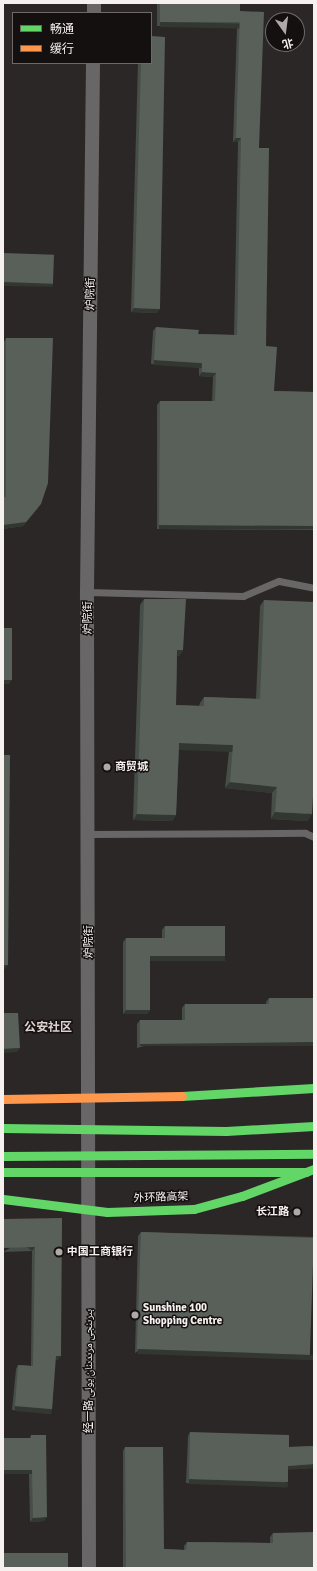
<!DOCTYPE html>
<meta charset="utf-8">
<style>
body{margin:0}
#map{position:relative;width:317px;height:1571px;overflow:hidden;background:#2c2727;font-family:Signika,"Noto Naskh Arabic","Noto Sans SC",sans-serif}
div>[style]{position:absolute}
.lane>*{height:7px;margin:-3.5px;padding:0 3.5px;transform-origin:3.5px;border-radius:3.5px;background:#686666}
.street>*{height:14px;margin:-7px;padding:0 7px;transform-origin:7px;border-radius:7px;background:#686666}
.fast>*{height:9px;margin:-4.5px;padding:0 4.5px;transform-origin:4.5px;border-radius:4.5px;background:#63d668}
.slow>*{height:9px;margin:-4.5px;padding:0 4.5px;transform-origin:4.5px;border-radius:4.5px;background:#ff974d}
.wall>*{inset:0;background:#454e47}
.shaded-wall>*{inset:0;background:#333732;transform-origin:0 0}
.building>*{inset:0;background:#586059;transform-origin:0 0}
.dots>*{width:11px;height:11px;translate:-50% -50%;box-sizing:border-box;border:2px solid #141010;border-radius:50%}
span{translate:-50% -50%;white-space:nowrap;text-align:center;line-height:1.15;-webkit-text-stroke:3px #141010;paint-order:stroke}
.street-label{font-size:11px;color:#f6f0ef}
.poi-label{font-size:11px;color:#f6f0ef;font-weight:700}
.left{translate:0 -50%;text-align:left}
.right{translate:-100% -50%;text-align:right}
.neighbourhood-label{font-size:12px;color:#dcd1cf;font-weight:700}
.frame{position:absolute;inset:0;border:4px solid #f6f0ef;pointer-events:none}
.legend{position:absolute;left:12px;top:12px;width:140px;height:52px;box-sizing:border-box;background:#141010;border:1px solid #6e6a69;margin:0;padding:5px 7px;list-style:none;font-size:12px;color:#f6f0ef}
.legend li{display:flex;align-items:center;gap:8px;height:20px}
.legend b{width:20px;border:1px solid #6e6a69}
.north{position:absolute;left:265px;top:12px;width:40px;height:40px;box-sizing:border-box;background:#141010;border:1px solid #6e6a69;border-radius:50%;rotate:166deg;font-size:11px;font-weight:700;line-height:16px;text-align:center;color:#f6f0ef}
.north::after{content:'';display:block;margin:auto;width:14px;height:18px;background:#afaaa9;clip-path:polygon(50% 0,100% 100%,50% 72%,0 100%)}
</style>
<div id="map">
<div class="lane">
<div style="left:87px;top:592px;width:156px;rotate:1.5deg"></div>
<div style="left:243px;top:596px;width:39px;rotate:-23deg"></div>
<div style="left:279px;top:581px;width:36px;rotate:11deg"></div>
<div style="left:89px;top:834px;width:216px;rotate:-0.3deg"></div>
<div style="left:305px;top:833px;width:10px;rotate:24deg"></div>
</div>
<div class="street">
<div style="left:94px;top:13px;width:10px;rotate:-90deg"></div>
<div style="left:89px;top:1568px;width:976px;rotate:-90.12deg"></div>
<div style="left:87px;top:592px;width:529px;rotate:-89.35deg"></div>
</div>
<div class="fast">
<div style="left:182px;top:1096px;width:132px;rotate:-3.5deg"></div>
<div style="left:3px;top:1128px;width:223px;rotate:0.8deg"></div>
<div style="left:226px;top:1131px;width:88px;rotate:-3.3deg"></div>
<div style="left:3px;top:1156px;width:311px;rotate:-0.4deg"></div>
<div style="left:3px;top:1172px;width:303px"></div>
<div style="left:3px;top:1199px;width:105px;rotate:7.1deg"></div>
<div style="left:107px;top:1212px;width:87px;rotate:-2deg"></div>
<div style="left:194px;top:1209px;width:50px;rotate:-15.2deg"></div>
<div style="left:242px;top:1196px;width:77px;rotate:-20.6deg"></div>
</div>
<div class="slow">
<div style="left:3px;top:1099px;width:179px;rotate:-1deg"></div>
</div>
<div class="wall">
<div style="clip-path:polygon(157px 3px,240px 3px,240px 11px,259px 148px,266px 346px,274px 391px,314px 392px,314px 530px,157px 529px,157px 405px,160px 401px,212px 401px,213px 377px,199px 376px,199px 367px,151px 364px,153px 331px,156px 327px,198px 334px,234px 335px,238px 142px,233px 142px,237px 27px,157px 26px)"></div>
<div style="clip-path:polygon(138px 63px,151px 63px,157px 313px,131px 312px)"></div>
<div style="clip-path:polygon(6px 338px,38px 508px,23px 526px,3px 529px,4px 342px)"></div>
<div style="clip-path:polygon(144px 599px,183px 650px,179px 656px,177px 656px,176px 705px,199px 706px,200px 703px,204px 697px,256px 699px,260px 606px,264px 600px,308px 821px,271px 819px,272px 793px,225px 788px,229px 751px,179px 749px,176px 815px,172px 821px,133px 820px,140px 605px)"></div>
<div style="clip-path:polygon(165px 926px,223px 960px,150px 960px,150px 1010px,147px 1014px,123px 1014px,123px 942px,126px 938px,162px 938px,162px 930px)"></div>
<div style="clip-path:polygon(269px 998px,314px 998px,137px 1048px,137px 1024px,140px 1020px,182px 1020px,182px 1008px,185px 1004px,266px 1004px,266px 1002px)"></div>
<div style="clip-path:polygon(62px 1218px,58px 1360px,55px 1360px,52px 1409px,49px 1413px,12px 1410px,16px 1369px,18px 1365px,31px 1366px,32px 1251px,3px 1252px)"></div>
<div style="clip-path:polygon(141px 1232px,314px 1237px,135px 1353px,138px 1236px)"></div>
<div style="clip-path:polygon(190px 1432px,289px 1447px,314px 1446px,314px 1468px,288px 1469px,285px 1486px,186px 1483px,188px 1436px)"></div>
<div style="clip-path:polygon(31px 1435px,44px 1521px,30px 1522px,29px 1474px,30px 1438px)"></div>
<div style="clip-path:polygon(125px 1447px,164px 1549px,184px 1550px,184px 1546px,187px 1542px,270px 1543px,270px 1537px,273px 1533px,314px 1568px,123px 1568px,123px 1451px)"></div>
</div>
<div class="shaded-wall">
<div style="left:160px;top:22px;width:80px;height:5px;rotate:1deg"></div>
<div style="clip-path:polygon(236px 138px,241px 138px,238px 142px,233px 142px)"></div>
<div style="left:3px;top:282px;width:50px;height:4px;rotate:1deg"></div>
<div style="clip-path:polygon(134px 308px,160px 309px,157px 313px,131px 312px)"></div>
<div style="left:154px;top:360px;width:48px;height:5px;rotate:4deg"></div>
<div style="clip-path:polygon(202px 372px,216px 373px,213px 377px,199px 376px)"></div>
<div style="clip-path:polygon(41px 504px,23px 526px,3px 529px,3px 525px)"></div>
<div style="left:159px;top:525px;width:155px;height:4px"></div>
<div style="clip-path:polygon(177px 650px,183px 650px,179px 656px,172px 656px)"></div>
<div style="clip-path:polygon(3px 680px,12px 680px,9px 684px,3px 684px)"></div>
<div style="left:179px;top:743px;width:54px;height:7px;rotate:2deg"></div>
<div style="clip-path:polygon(230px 782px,277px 787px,272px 793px,225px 788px)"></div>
<div style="clip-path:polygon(275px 812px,312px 814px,308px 821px,271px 819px)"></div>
<div style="clip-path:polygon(137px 814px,176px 815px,172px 821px,133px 820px)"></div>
<div style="left:150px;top:956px;width:75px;height:5px"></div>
<div style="clip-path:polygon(3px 965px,8px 965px,5px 969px,3px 969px)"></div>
<div style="clip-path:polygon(126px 1010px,150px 1010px,147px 1014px,123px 1014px)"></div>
<div style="left:314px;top:1042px;width:4px;height:174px;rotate:90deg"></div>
<div style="clip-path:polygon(20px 1048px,17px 1052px,3px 1053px,3px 1049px)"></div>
<div style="left:35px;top:1247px;width:5px;height:32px;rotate:127deg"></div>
<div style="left:138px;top:1349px;width:176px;height:5px;rotate:2deg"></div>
<div style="clip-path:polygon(56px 1356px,61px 1356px,58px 1360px,53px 1360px)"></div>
<div style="left:15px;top:1406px;width:37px;height:5px;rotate:5deg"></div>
<div style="clip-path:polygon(314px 1464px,314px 1468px,285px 1470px,288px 1466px)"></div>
<div style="left:3px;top:1470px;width:29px;height:4px"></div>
<div style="left:189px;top:1479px;width:99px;height:5px;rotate:2deg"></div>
<div style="clip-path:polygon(47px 1517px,44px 1521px,30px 1522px,33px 1518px)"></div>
</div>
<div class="building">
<div style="left:160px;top:3px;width:80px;height:19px"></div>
<div style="clip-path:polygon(240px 11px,264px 12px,259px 148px,269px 148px,266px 346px,277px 347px,274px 391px,314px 392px,314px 526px,159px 525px,160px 401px,215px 401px,216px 373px,202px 372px,202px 363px,154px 360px,156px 327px,199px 330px,198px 334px,237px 335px,241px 138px,236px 138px)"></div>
<div style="clip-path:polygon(151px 36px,165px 37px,160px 309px,134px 308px,141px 63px,151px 63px)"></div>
<div style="left:3px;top:253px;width:51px;height:29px;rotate:2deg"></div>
<div style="clip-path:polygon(6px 338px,53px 338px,48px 483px,41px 504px,26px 522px,3px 525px,3px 497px,6px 497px)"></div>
<div style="clip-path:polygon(144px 599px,186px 599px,183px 650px,177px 650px,176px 705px,204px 706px,204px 697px,260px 699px,264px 600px,314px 602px,314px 778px,312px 814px,275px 812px,277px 787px,230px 782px,233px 745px,179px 743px,176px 815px,137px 814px)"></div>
<div style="left:3px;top:628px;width:9px;height:52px"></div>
<div style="clip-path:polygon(3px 755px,10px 755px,8px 965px,3px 965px)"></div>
<div style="clip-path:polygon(165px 926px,225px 926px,225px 956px,150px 956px,150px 1010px,126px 1010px,126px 938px,165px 938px)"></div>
<div style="clip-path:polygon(269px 998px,314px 998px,314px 1042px,140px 1044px,140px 1020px,185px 1020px,185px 1004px,269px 1004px)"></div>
<div style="clip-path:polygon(3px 1013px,18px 1013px,20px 1048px,3px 1049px)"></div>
<div style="clip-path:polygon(62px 1218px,61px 1356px,56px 1356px,52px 1409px,15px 1406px,18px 1365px,33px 1366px,35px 1247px,3px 1248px,3px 1219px)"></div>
<div style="left:141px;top:1232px;width:173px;height:117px;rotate:2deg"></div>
<div style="clip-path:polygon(190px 1432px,289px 1435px,289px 1447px,314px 1446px,314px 1464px,288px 1466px,288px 1482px,189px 1479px)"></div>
<div style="clip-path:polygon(31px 1435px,46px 1435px,47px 1517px,33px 1518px,32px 1470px,3px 1470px,3px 1438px,31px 1438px)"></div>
<div style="clip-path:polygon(125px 1447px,163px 1447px,164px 1549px,186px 1550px,187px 1542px,273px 1543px,273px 1533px,314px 1532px,314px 1568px,126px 1568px)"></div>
<div style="left:68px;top:1553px;width:15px;height:65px;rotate:90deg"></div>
</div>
<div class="dots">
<div style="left:107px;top:767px;background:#afaaa9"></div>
<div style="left:297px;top:1212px;background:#afaaa9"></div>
<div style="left:59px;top:1252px;background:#afaaa9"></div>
<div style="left:135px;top:1315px;background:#afaaa9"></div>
</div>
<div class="street-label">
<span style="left:91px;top:294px;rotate:-89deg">炉院街</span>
<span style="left:88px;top:618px;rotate:-90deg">炉院街</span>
<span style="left:89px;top:942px;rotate:-90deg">炉院街</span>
<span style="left:161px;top:1198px;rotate:-2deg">外环路高架</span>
<span style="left:89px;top:1371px;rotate:-90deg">经一路 بىرىنجى مرىدىئان يولى</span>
</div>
<div class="poi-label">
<span class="left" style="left:115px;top:767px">商贸城</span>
<span class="right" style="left:289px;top:1212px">长江路</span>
<span class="left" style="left:67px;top:1252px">中国工商银行</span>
<span class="left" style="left:143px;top:1315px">Sunshine 100<br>Shopping Centre</span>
</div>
<div class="neighbourhood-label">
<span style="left:48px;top:1028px">公安社区</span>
</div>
<div class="frame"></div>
<ul class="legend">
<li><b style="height:5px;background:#63d668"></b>畅通</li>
<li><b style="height:5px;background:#ff974d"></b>缓行</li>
</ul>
<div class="north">北</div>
</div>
